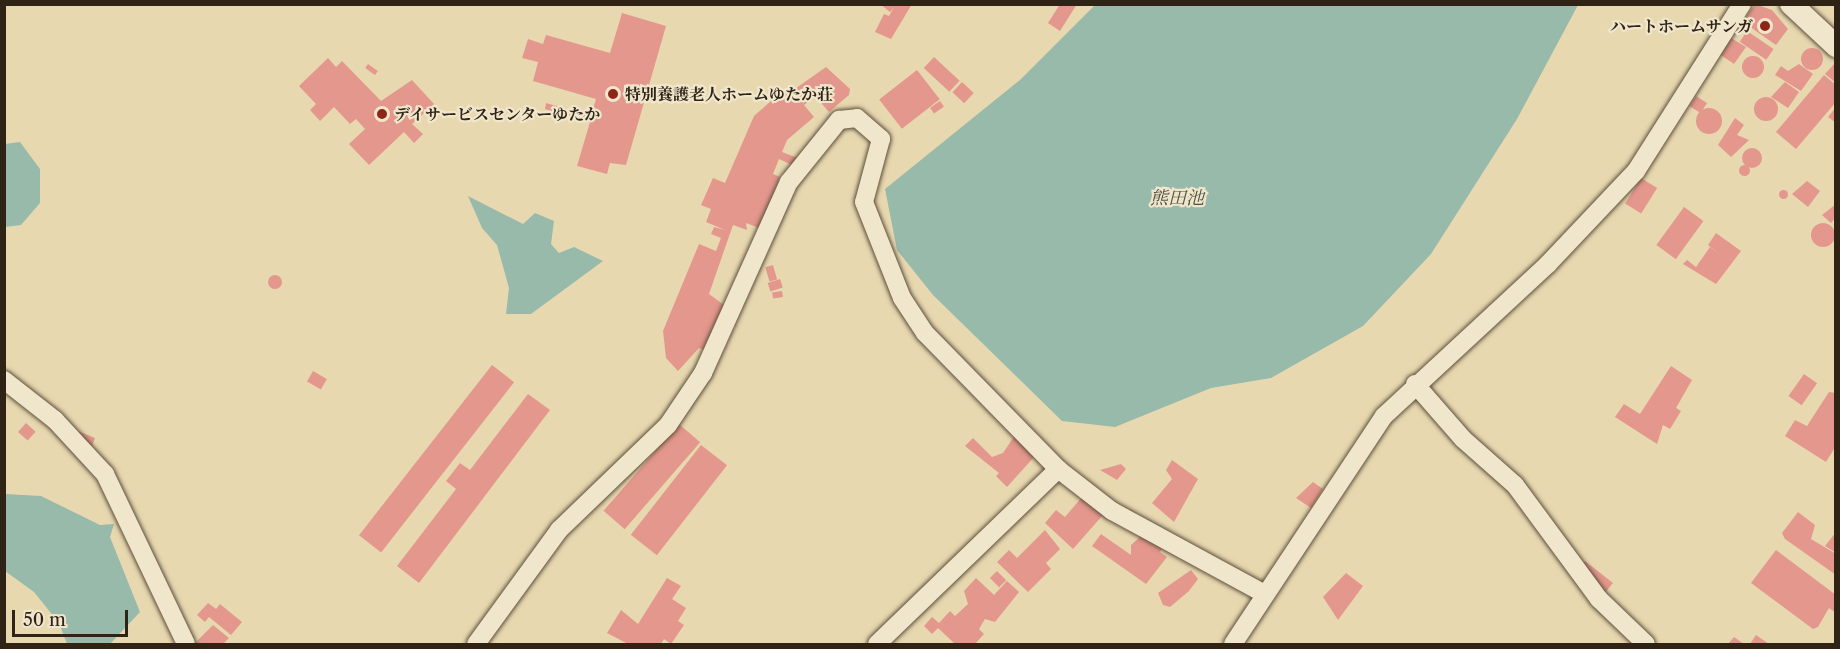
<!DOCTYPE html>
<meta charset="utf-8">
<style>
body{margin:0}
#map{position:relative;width:1840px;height:649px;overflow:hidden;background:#e8d8b0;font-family:"Libre Caslon Text","Noto Serif JP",serif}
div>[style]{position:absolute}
.water>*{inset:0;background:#97baab}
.building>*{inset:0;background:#e4978c;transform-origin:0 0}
.round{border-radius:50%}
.roads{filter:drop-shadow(0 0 2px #5d503c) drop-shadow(0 0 2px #5d503c)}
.minor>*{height:18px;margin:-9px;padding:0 9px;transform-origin:9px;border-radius:9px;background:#f0e6cc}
.tertiary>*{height:22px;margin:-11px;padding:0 11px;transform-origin:11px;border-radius:11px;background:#f0e6cc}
.dots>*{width:16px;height:16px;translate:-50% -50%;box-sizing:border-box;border:3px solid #f0e6cc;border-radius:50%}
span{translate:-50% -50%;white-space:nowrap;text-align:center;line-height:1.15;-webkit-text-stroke:4.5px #f0e6cc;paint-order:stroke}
.poi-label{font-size:16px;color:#2f2315;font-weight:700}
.right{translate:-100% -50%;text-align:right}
.left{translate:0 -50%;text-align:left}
.water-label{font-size:18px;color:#4e5042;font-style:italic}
.frame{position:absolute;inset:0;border:6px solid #2f2315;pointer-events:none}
.scale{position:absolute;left:12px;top:610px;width:116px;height:27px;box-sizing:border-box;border:3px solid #2f2315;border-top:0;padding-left:8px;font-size:18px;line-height:21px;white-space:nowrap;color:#2f2315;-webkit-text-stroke:4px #f0e6cc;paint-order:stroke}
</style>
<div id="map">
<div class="water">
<div style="clip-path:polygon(1096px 4px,1578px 4px,1578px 5px,1517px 119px,1431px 254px,1363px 326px,1271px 378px,1211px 388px,1115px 427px,1062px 421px,933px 295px,897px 250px,885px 189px,1020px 80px)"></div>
<div style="clip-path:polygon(20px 142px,40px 169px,40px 203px,21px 225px,5px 227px,5px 144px)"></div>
<div style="clip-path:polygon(468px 196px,523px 224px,535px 213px,554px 221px,551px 244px,559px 253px,574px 247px,603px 261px,531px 314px,506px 314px,509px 288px,497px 245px,482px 228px)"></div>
<div style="clip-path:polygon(5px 494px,41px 496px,100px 525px,114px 524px,110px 537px,140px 612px,110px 644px,67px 644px,59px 623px,34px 592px,5px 571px)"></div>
</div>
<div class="building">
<div style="clip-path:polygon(880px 4px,912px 4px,891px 39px,875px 32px,884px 14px,889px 16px,894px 7px,890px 12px)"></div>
<div style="clip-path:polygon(1060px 4px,1077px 4px,1060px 31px,1048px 23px)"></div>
<div style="clip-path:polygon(1755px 4px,1772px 10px,1788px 29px,1776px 45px,1743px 22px)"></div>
<div style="clip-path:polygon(622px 13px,666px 26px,626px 165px,610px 163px,607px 174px,577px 166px,590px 122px,545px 109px,546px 103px,591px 116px,596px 99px,533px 81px,538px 62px,522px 58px,528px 39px,543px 44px,546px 35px,610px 53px)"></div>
<div style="left:1747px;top:31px;width:32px;height:13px;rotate:34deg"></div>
<div style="clip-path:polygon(1731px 38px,1746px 47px,1734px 64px,1718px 53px)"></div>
<div class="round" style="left:1801px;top:48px;width:22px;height:22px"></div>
<div class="round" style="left:1742px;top:56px;width:22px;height:22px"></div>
<div style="left:934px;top:57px;width:35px;height:15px;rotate:43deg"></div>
<div style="clip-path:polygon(328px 58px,336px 67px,342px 61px,381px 101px,412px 80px,434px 104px,412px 124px,423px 134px,414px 143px,404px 132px,369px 165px,349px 144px,365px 129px,356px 119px,350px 124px,334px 107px,320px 121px,310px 110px,316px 104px,299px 86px)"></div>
<div style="left:368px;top:64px;width:12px;height:5px;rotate:35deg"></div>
<div style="clip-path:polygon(1799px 64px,1813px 74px,1801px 91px,1775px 75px,1781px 66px,1788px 71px)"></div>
<div style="clip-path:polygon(1834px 64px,1836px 65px,1836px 83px,1825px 74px)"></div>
<div style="clip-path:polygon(826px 67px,850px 89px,849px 95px,829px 112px,815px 96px,804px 105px,814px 117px,787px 140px,782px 152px,798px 158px,794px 166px,779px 159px,773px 174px,780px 177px,762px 229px,746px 223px,747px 230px,733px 225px,709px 294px,724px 305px,706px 351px,699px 348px,678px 371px,666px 358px,663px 331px,699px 244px,716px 251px,721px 238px,711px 234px,714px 227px,725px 230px,706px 222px,711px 209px,701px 205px,713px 178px,725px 183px,754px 116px,788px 86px,792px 91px)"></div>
<div style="left:917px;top:70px;width:37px;height:48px;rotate:52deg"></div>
<div style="clip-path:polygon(1824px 75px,1836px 85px,1836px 102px,1796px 149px,1776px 132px)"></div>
<div style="left:962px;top:82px;width:16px;height:14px;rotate:43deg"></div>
<div style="clip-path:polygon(1785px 82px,1799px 92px,1788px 108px,1771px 97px)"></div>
<div style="left:1696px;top:96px;width:13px;height:12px;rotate:32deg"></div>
<div class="round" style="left:1754px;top:97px;width:24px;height:24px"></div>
<div style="left:940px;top:101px;width:7px;height:12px;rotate:56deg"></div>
<div style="clip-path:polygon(1836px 107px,1836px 123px,1828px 117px)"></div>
<div class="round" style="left:1696px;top:108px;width:26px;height:26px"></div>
<div style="clip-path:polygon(1735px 118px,1744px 125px,1737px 135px,1749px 140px,1731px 157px,1718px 145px)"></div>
<div class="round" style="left:1742px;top:148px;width:20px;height:20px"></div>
<div class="round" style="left:1738.5px;top:164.5px;width:11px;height:11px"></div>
<div style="left:1641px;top:178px;width:19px;height:30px;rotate:32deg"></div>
<div style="clip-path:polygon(1807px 181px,1820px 191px,1808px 207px,1792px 194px)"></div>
<div class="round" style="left:1778.5px;top:189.5px;width:9px;height:9px"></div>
<div style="clip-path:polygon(1836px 204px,1836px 217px,1831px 223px,1822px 215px)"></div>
<div style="left:1684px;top:207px;width:24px;height:47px;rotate:36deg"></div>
<div class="round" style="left:1811px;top:223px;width:24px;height:24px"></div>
<div style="clip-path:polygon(1716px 233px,1741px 251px,1716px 284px,1683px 264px,1687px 260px,1696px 267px,1710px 247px,1724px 258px,1708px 245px)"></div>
<div style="left:773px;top:265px;width:15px;height:8px;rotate:74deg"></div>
<div class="round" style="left:268px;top:275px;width:14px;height:14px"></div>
<div style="left:780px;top:279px;width:9px;height:13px;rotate:72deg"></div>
<div style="left:782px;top:291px;width:6px;height:10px;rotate:81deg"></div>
<div style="left:492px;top:365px;width:28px;height:216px;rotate:38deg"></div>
<div style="clip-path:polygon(1671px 366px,1692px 380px,1676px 408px,1681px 411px,1670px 429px,1663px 425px,1657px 444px,1615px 417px,1624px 404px,1640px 414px)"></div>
<div style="left:313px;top:371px;width:16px;height:12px;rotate:30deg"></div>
<div style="left:1804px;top:374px;width:16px;height:27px;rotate:35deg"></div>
<div style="clip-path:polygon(1829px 392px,1836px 393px,1836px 446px,1826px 462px,1785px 436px,1795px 420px,1807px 426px)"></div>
<div style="clip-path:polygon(528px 394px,550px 410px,419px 583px,397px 566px,456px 489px,446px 481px,460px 463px,470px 470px)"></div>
<div style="left:26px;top:423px;width:13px;height:12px;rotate:42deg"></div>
<div style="left:679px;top:424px;width:28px;height:115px;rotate:41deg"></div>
<div style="clip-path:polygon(73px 429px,95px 438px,90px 451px)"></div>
<div style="clip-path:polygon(1015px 435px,1035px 456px,1007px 487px,996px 476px,999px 473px,965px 446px,973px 438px,992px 457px,1003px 453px)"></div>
<div style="left:701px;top:445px;width:33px;height:114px;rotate:38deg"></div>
<div style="clip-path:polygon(1172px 460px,1198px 479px,1174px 522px,1152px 503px,1172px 479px,1166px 470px)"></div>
<div style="clip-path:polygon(1121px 464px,1126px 469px,1117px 480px,1100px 470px)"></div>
<div style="clip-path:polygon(1313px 482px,1323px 489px,1311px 508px,1296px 498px)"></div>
<div style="clip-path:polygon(1088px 490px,1104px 493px,1119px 506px,1107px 520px,1102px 516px,1073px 549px,1045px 523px,1056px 510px,1065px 517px)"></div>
<div style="clip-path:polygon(1130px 509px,1169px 539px,1160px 552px,1167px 557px,1146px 584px,1092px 546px,1101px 534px,1131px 555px,1131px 545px,1148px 530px,1140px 537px,1120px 522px)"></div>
<div style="clip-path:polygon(1798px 512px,1815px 525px,1811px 539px,1836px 554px,1836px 575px,1785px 539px,1782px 533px)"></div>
<div style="clip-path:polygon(1045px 530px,1060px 549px,1046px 563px,1051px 569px,1028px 592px,997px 562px,1009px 550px,1017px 558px)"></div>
<div style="clip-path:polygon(1836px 532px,1836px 553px,1825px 546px)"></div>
<div style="clip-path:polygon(1776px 550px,1836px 595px,1836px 613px,1829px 608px,1818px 627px,1813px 629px,1751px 583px)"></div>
<div style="clip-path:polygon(1585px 561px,1613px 583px,1603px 595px,1577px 570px)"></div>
<div style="clip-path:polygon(1191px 570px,1198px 579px,1189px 591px,1170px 607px,1163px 605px,1158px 593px)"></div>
<div style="left:997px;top:571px;width:13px;height:10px;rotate:45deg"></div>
<div style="clip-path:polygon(1346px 573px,1363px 586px,1338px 620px,1323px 597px)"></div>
<div style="clip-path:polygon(667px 578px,681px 586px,672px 599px,686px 608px,678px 621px,684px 625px,671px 644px,664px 639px,661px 644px,628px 644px,607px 633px,621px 610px,638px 624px)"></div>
<div style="clip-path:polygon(976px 578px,994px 595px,1007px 581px,1019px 592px,995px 622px,985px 619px,979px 629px,984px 634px,975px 644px,955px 644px,938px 628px,932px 634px,924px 626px,932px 617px,939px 623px,950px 611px,955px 616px,968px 604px,964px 591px)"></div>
<div style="clip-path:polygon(208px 603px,216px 609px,220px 604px,242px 622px,231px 635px,209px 617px,205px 622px,197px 615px)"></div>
<div style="clip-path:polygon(213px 625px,229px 638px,223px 644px,194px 644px)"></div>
<div style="clip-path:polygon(1756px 635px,1769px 644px,1750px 644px)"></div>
<div style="clip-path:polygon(1734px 637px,1744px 644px,1728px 644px)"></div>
</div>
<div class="roads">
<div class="minor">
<div style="left:4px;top:380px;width:65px;rotate:38.1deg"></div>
<div style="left:55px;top:420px;width:74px;rotate:47.2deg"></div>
<div style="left:105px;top:474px;width:188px;rotate:64.5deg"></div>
<div style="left:1415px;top:384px;width:73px;rotate:48.9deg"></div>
<div style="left:1463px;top:439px;width:69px;rotate:41.5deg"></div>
<div style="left:1515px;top:485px;width:142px;rotate:53.6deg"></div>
<div style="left:1599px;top:599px;width:65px;rotate:43.8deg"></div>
<div style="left:476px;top:644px;width:141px;rotate:-53.9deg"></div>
<div style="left:559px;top:530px;width:151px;rotate:-43.9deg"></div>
<div style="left:668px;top:425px;width:63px;rotate:-56.1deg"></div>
<div style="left:703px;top:373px;width:209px;rotate:-65.8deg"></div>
<div style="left:789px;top:182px;width:80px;rotate:-51.1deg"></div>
<div style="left:839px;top:120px;width:18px;rotate:-6deg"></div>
<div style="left:857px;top:118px;width:32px;rotate:41deg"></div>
<div style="left:881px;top:139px;width:65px;rotate:105.1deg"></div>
<div style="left:864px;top:202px;width:103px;rotate:68.4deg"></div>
<div style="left:902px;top:298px;width:42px;rotate:56.7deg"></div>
<div style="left:925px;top:333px;width:190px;rotate:45.6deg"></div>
<div style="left:1058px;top:469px;width:68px;rotate:37.9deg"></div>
<div style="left:1112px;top:511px;width:174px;rotate:28.5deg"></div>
<div style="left:877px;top:644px;width:252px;rotate:-44deg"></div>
<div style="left:1233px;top:644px;width:273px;rotate:-56.5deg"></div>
<div style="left:1384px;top:416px;width:224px;rotate:-42.8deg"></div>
<div style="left:1548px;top:264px;width:128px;rotate:-46.6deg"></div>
<div style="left:1636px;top:171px;width:198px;rotate:-57.6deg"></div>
</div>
<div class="tertiary">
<div style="left:1791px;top:4px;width:62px;rotate:43deg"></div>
</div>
</div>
<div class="dots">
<div style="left:1765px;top:26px;background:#8f2418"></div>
<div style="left:613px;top:94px;background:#8f2418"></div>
<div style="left:382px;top:114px;background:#8f2418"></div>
</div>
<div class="poi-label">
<span class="right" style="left:1753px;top:26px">ハートホームサンガ</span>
<span class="left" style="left:625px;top:94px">特別養護老人ホームゆたか荘</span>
<span class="left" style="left:394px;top:114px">デイサービスセンターゆたか</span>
</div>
<div class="water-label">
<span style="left:1177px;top:198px">熊田池</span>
</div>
<div class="frame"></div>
<div class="scale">50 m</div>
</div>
